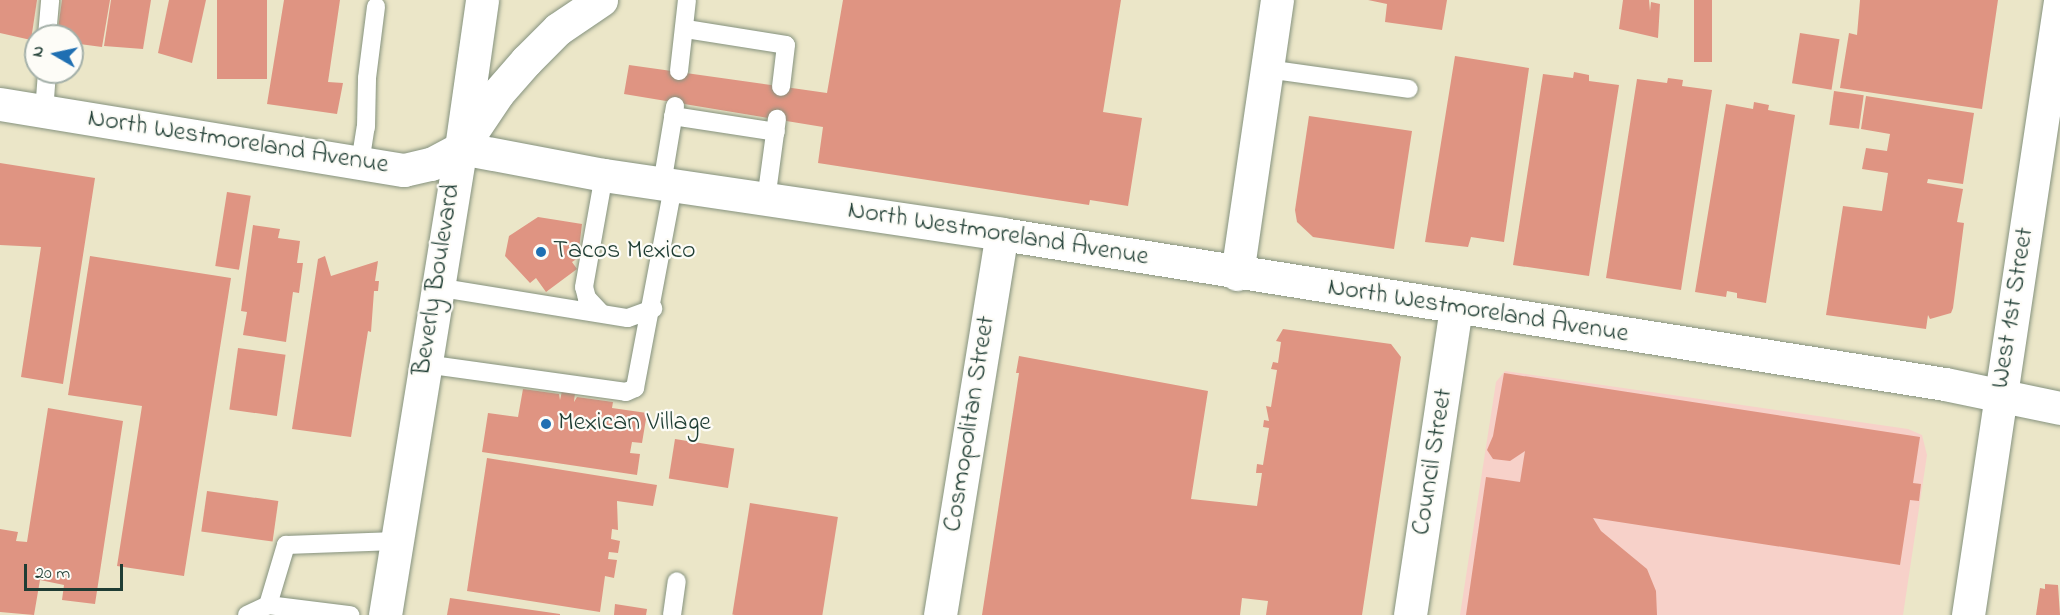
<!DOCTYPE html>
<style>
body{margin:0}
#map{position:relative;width:2060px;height:615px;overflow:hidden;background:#ebe6c8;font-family:"Indie Flower",sans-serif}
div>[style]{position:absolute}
.built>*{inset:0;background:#f7d1c9}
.building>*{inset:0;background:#df9482;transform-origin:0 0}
.roads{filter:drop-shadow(0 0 2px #85927e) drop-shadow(0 0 2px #85927e)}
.service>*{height:18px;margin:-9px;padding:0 9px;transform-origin:9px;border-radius:9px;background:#fff}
.minor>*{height:33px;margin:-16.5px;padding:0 16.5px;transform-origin:16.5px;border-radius:16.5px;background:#fff}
.tertiary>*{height:33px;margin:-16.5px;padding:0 16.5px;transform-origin:16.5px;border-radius:16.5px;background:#fff}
.secondary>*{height:33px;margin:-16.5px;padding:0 16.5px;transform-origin:16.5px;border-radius:16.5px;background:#fff}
.primary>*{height:33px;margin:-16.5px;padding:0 16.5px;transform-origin:16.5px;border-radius:16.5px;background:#fff}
.dots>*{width:16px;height:16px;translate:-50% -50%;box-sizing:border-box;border:3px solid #fdfcf7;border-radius:50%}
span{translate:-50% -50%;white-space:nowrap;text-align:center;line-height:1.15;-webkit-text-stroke:4.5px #fdfcf7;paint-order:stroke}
.street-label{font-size:26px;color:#1f3d34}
.poi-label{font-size:26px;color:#1f3d34}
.left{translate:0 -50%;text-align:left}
.north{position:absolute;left:24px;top:24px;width:60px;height:60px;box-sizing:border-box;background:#fdfcf7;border:2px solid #a4b0a9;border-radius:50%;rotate:279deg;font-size:16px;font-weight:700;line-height:24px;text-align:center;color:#1f3d34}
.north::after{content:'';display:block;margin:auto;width:21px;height:27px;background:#1f6fb2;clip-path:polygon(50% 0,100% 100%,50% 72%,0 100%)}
.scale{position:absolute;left:24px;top:564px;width:99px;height:27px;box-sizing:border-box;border:3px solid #1f3d34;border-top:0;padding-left:8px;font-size:18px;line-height:21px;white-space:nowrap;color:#1f3d34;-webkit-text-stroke:4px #fdfcf7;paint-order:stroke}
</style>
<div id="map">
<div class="built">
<div style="clip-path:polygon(1505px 371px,1908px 429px,1922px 435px,1927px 455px,1903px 615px,1460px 615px,1496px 382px)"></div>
</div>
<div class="building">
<div style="clip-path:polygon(0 0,37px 0,31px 40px,0 33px)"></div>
<div style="clip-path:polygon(62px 0,110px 0,102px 47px,72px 43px,72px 36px,57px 36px)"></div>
<div style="clip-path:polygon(111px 0,151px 0,143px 49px,104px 46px)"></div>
<div style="clip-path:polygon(169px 0,206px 0,192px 63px,158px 53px)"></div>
<div style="left:217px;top:0;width:50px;height:79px"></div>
<div style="clip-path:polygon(284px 0,340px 0,328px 82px,343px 83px,337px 114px,267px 104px)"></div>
<div style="clip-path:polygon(843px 0,1121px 0,1103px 112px,1142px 118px,1128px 206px,1090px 200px,1089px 205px,818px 163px,823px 127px,624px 94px,629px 65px,827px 93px)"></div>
<div style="clip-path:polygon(1368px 0,1447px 0,1442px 30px,1385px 22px,1387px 4px)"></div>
<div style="clip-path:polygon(1623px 0,1649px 0,1650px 11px,1651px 2px,1660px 4px,1658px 38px,1619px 29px)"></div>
<div style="left:1694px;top:0;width:18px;height:62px"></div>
<div style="clip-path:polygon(1860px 0,1998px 0,1982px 109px,1840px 88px,1849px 33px,1857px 35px)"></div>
<div style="left:1800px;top:33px;width:40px;height:51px;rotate:9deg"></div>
<div style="clip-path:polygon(1455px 56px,1529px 68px,1504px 242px,1471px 237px,1468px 247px,1425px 242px)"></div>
<div style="clip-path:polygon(1574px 72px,1589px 75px,1589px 81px,1619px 85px,1589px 276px,1513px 265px,1543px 74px,1573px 78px)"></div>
<div style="clip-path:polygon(1668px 78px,1683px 80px,1682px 86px,1712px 90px,1681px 290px,1606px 278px,1637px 79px,1667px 83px)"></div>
<div style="left:1834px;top:91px;width:30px;height:34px;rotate:8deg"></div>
<div style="clip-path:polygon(1866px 96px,1974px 113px,1963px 184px,1928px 179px,1927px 183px,1963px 189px,1957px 222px,1964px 223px,1953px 308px,1951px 313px,1930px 319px,1928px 315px,1926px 329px,1826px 315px,1843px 206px,1882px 211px,1888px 173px,1862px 169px,1866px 148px,1887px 151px,1890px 134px,1861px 129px)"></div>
<div style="clip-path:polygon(1754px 102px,1769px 105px,1768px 110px,1795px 115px,1766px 303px,1737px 298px,1737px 293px,1727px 291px,1726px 297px,1695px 292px,1726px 104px,1753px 109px)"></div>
<div style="clip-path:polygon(1309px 116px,1412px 131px,1394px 249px,1313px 237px,1297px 222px,1295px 210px)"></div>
<div style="clip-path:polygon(0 163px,95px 178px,63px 384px,21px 377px,41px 247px,0 245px)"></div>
<div style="left:227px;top:192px;width:24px;height:75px;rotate:9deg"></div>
<div style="clip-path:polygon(538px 217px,582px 224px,578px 258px,572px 262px,577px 269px,546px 292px,536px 278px,530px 283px,505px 256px,509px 236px)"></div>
<div style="clip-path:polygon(253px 225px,280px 229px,278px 238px,300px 241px,297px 263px,303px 263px,299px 293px,293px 292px,286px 342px,243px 335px,247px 312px,241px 311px)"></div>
<div style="clip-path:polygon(90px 256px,231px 278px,184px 576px,117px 566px,142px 406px,68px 395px)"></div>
<div style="clip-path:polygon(325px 256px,331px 276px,378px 261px,375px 281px,379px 281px,378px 291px,374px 291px,371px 332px,368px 331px,351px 437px,292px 429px,318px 259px)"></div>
<div style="clip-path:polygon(1283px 329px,1391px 344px,1401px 357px,1362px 615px,1266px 615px,1268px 601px,1242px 598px,1240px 615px,982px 615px,1019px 373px,1016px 373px,1019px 356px,1208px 391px,1191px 499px,1257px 506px,1262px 473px,1256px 473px,1257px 464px,1263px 465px,1269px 428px,1263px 427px,1264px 420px,1269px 421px,1266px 406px,1271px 407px,1277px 370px,1271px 369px,1273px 362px,1278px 363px,1281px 342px,1276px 341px)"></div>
<div style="left:238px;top:348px;width:48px;height:62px;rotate:8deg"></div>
<div style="clip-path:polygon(1504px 373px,1920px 437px,1913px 483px,1921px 484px,1919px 501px,1910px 500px,1900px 565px,1593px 518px,1601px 531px,1647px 569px,1656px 591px,1657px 615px,1466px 615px,1486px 477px,1520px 482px,1525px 451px,1510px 461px,1493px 459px,1487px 450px,1493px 436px)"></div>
<div style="clip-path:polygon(523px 389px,559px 394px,560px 400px,562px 391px,575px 393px,574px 402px,577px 397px,613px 402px,612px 408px,647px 413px,642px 443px,632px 442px,630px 453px,640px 454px,637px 475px,482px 452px,488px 413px,518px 417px)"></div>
<div style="clip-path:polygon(48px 408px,123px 421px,95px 604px,62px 600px,64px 585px,40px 580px,34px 615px,0 612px,0 529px,18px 532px,16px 541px,27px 542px)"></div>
<div style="left:675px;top:439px;width:60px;height:40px;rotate:9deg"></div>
<div style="clip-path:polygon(487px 458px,657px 485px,653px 506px,617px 501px,618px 530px,612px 529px,611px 539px,620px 541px,618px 553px,609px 552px,608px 559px,617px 560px,614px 578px,605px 576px,600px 612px,467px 591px)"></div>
<div style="left:207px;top:491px;width:72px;height:41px;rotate:8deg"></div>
<div style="left:750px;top:503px;width:89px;height:113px;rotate:9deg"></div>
<div style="clip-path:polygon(2045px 584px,2058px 585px,2060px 615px,2036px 615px,2040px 588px,2045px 589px)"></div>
<div style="clip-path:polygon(450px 598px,560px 614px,560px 615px,447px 615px)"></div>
<div style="clip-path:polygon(615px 604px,647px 609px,646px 615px,614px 615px)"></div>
</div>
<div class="roads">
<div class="service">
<div style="left:686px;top:29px;width:101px;rotate:9.1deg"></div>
<div style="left:786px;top:45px;width:42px;rotate:96.8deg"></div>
<div style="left:47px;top:36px;width:36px;rotate:-85deg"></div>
<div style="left:1267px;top:69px;width:143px;rotate:8deg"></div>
<div style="left:679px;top:71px;width:71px;rotate:-83.6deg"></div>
<div style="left:44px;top:112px;width:40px;rotate:-85.7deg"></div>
<div style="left:673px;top:116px;width:104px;rotate:8.8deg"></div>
<div style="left:360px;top:163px;width:36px;rotate:-81deg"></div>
<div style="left:366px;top:127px;width:49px;rotate:-88.8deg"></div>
<div style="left:367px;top:78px;width:72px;rotate:-82.8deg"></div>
<div style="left:662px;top:184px;width:79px;rotate:-80.5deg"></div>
<div style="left:766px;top:200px;width:82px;rotate:-82.3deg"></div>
<div style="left:436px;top:287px;width:194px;rotate:9.2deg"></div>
<div style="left:628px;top:318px;width:27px;rotate:-20deg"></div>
<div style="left:601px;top:313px;width:21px;rotate:-133deg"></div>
<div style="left:587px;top:298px;width:11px;rotate:-105deg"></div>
<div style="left:584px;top:287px;width:114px;rotate:-79.9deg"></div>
<div style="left:425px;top:364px;width:203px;rotate:7.9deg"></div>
<div style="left:626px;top:392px;width:10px;rotate:-24deg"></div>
<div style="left:635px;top:388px;width:206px;rotate:-79.3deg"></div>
<div style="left:268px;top:605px;width:63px;rotate:-73.3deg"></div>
<div style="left:286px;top:545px;width:110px;rotate:-2.1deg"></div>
<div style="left:247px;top:615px;width:23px;rotate:-25deg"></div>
<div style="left:268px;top:605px;width:83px;rotate:7deg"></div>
<div style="left:672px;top:615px;width:34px;rotate:-82deg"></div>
</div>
<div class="minor">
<div style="left:0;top:104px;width:409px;rotate:9.3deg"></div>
<div style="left:404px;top:170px;width:28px;rotate:-13deg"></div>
<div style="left:431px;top:164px;width:34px;rotate:-28deg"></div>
<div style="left:461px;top:148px;width:146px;rotate:10.7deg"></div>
<div style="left:604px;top:175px;width:402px;rotate:8.4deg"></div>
<div style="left:1002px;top:234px;width:955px;rotate:9.04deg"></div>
<div style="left:1945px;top:384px;width:117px;rotate:11.8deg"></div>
<div style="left:1237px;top:274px;width:277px;rotate:-81.7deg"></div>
<div style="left:940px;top:615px;width:386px;rotate:-80.8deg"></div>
<div style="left:1410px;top:615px;width:310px;rotate:-81.5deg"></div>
</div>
<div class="tertiary">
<div style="left:1968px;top:615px;width:621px;rotate:-81.48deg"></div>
</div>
<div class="secondary">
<div style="left:461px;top:148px;width:149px;rotate:-81.9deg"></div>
</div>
<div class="primary">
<div style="left:385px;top:615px;width:473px;rotate:-80.8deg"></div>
<div style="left:461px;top:148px;width:66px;rotate:-56.1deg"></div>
<div style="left:498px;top:93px;width:43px;rotate:-48.8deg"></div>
<div style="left:526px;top:61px;width:45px;rotate:-45deg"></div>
<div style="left:558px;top:29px;width:52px;rotate:-34deg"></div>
</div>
</div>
<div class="dots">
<div style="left:541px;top:252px;background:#1f6fb2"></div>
<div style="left:546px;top:424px;background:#1f6fb2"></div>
</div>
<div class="street-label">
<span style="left:238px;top:143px;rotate:9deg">North Westmoreland Avenue</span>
<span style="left:998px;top:235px;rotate:9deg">North Westmoreland Avenue</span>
<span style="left:438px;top:280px;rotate:-81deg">Beverly Boulevard</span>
<span style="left:2014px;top:308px;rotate:-81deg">West 1st Street</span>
<span style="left:1478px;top:312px;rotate:9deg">North Westmoreland Avenue</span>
<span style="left:971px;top:424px;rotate:-81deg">Cosmopolitan Street</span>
<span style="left:1434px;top:462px;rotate:-81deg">Council Street</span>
</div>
<div class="poi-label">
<span class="left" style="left:553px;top:252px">Tacos Mexico</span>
<span class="left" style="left:558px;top:424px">Mexican Village</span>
</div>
<div class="north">N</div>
<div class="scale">20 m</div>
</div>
